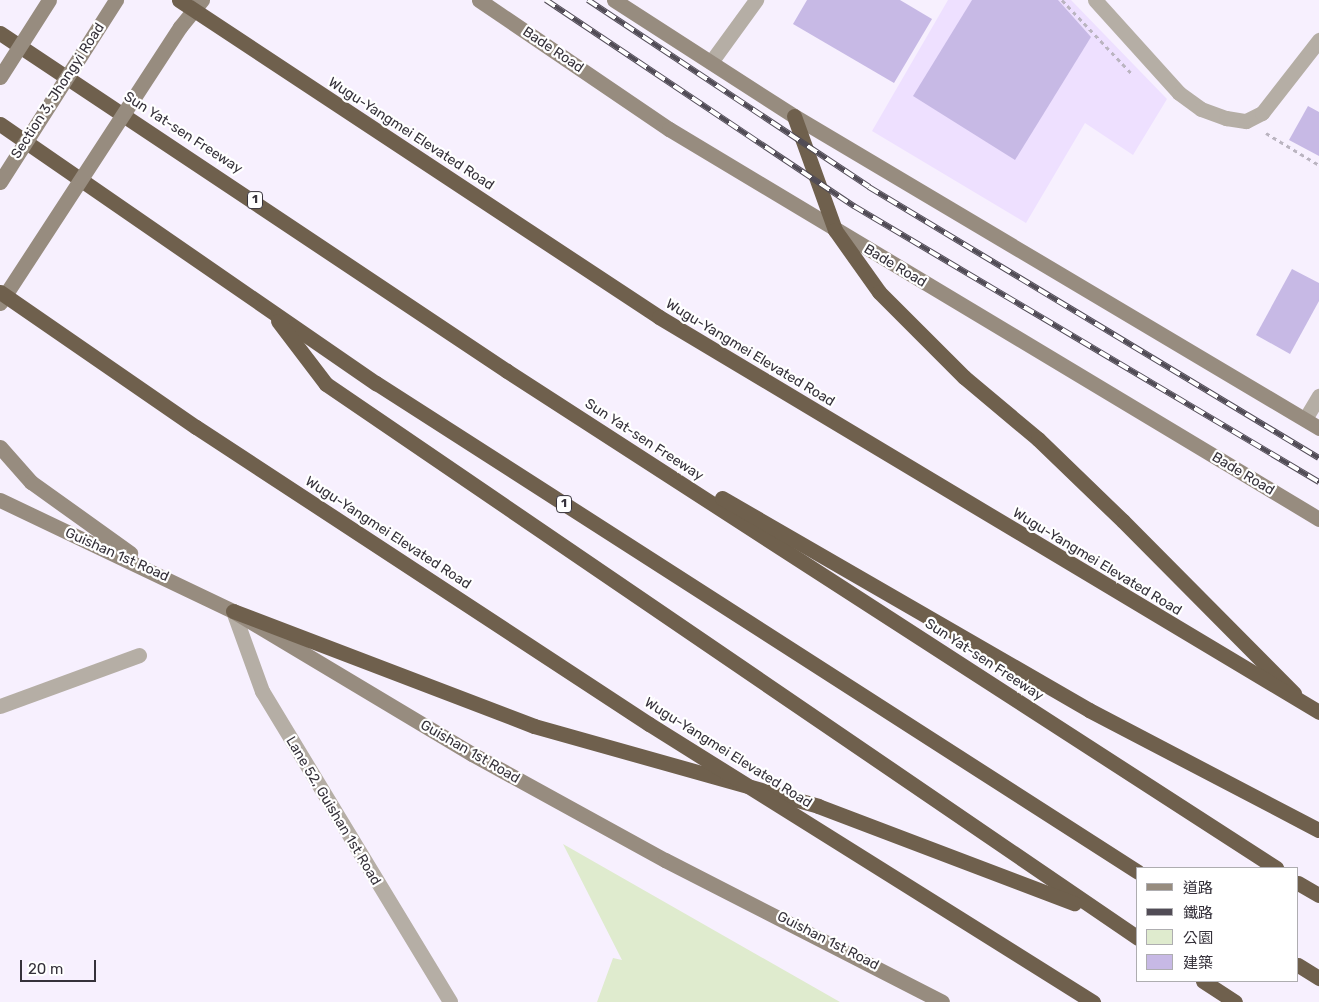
<!DOCTYPE html>
<meta charset="utf-8">
<style>
body{margin:0}
#map{position:relative;width:1319px;height:1002px;overflow:hidden;background:#f7f0fe;font-family:Rubik,"Noto Sans TC",sans-serif}
div>[style]{position:absolute}
.built>*{inset:0;background:#eee0ff}
.green>*{inset:0;background:#dfebce}
.building>*{inset:0;background:#c7b9e5}
.path>*{height:3px;margin-top:-1.5px;transform-origin:0;background:repeating-linear-gradient(90deg,#bab4c0 0 4px,transparent 0 8px)}
.street>*{height:15px;margin:-7.5px;padding:0 7.5px;transform-origin:7.5px;border-radius:7.5px;background:#b5aea5}
.secondary>*{height:15px;margin:-7.5px;padding:0 7.5px;transform-origin:7.5px;border-radius:7.5px;background:#978c7f}
.highway>*{height:15px;margin:-7.5px;padding:0 7.5px;transform-origin:7.5px;border-radius:7.5px;background:#6f604d}
.rail>*{height:5.5px;margin-top:-2.75px;transform-origin:0;background:repeating-linear-gradient(90deg,#fff 0 11px,#514c56 0 22px);box-sizing:border-box;border-block:1px solid #514c56}
.secondary-bridge>*{height:15px;margin:-7.5px;padding:0 7.5px;transform-origin:7.5px;border-radius:7.5px;background:#978c7f}
.highway-bridge>*{height:15px;margin:-7.5px;padding:0 7.5px;transform-origin:7.5px;border-radius:7.5px;background:#6f604d}
span{translate:-50% -50%;white-space:nowrap;text-align:center;line-height:1.15;-webkit-text-stroke:4.5px #fff;paint-order:stroke}
.shield-label span{padding:1px 4px;background:#fff;border:1px solid;border-radius:4px;-webkit-text-stroke-width:0}
.shield-label{font-size:12px;color:#35313a;font-weight:700}
.street-label{font-size:14px;color:#35313a}
.legend{position:absolute;left:1136px;top:867px;width:162px;height:115px;box-sizing:border-box;background:#fff;border:1px solid #aeadb0;margin:0;padding:6px 9px;list-style:none;font-size:15px;color:#35313a}
.legend li{display:flex;align-items:center;gap:10px;height:25px}
.legend b{width:25px;border:1px solid #aeadb0}
.scale{position:absolute;left:20px;top:960px;width:76px;height:22px;box-sizing:border-box;border:2px solid #35313a;border-top:0;padding-left:6px;font-size:15px;line-height:18px;white-space:nowrap;color:#35313a;-webkit-text-stroke:4px #fff;paint-order:stroke}
</style>
<div id="map">
<div class="built">
<div style="clip-path:polygon(948px 0,1071px 0,1167px 99px,1133px 155px,1085px 123px,1026px 223px,872px 131px)"></div>
</div>
<div class="green">
<div style="clip-path:polygon(563px 844px,840px 1002px,597px 1002px,613px 958px,622px 960px)"></div>
</div>
<div class="building">
<div style="clip-path:polygon(807px 0,900px 0,932px 19px,894px 83px,793px 24px)"></div>
<div style="clip-path:polygon(972px 0,1058px 0,1091px 37px,1015px 160px,913px 96px)"></div>
<div style="clip-path:polygon(1308px 106px,1319px 112px,1319px 156px,1289px 140px)"></div>
<div style="clip-path:polygon(1292px 269px,1319px 283px,1319px 301px,1290px 354px,1256px 335px)"></div>
</div>
<div class="path">
<div style="left:1062px;top:0;width:103px;rotate:46.6deg"></div>
<div style="left:1266px;top:133px;width:62px;rotate:31.1deg"></div>
</div>
<div class="street">
<div style="left:1095px;top:0;width:125px;rotate:47.9deg"></div>
<div style="left:1179px;top:93px;width:27px;rotate:36deg"></div>
<div style="left:1201px;top:109px;width:27px;rotate:20deg"></div>
<div style="left:1226px;top:118px;width:20px;rotate:9deg"></div>
<div style="left:1246px;top:121px;width:18px;rotate:-27deg"></div>
<div style="left:1262px;top:113px;width:93px;rotate:-52deg"></div>
<div style="left:711px;top:62px;width:77px;rotate:-54deg"></div>
<div style="left:1305px;top:419px;width:27px;rotate:-59deg"></div>
<div style="left:233px;top:611px;width:85px;rotate:70.1deg"></div>
<div style="left:262px;top:691px;width:363px;rotate:58.8deg"></div>
<div style="left:0;top:706px;width:148px;rotate:-20.1deg"></div>
</div>
<div class="secondary">
<div style="left:479px;top:0;width:230px;rotate:34.2deg"></div>
<div style="left:669px;top:129px;width:758px;rotate:30.96deg"></div>
<div style="left:614px;top:0;width:214px;rotate:32.8deg"></div>
<div style="left:794px;top:116px;width:611px;rotate:30.72deg"></div>
<div style="left:180px;top:27px;width:35px;rotate:-51deg"></div>
<div style="left:0;top:447px;width:47px;rotate:48.5deg"></div>
<div style="left:31px;top:482px;width:122px;rotate:35.6deg"></div>
<div style="left:0;top:500px;width:258px;rotate:25.5deg"></div>
<div style="left:233px;top:611px;width:279px;rotate:30.9deg"></div>
<div style="left:472px;top:754px;width:220px;rotate:28.8deg"></div>
<div style="left:665px;top:860px;width:311px;rotate:27.1deg"></div>
</div>
<div class="highway">
<div style="left:0;top:33px;width:609px;rotate:33.69deg"></div>
<div style="left:507px;top:371px;width:916px;rotate:32.87deg"></div>
<div style="left:794px;top:116px;width:121px;rotate:70.2deg"></div>
<div style="left:835px;top:230px;width:76px;rotate:54.6deg"></div>
<div style="left:879px;top:292px;width:120px;rotate:45deg"></div>
<div style="left:964px;top:377px;width:97px;rotate:40deg"></div>
<div style="left:1038px;top:439px;width:118px;rotate:44deg"></div>
<div style="left:1123px;top:521px;width:243px;rotate:45.2deg"></div>
<div style="left:0;top:124px;width:457px;rotate:34.6deg"></div>
<div style="left:376px;top:383px;width:905px;rotate:32.69deg"></div>
<div style="left:278px;top:321px;width:79px;rotate:52.7deg"></div>
<div style="left:326px;top:384px;width:983px;rotate:34.3deg"></div>
<div style="left:722px;top:498px;width:424px;rotate:30deg"></div>
<div style="left:1089px;top:710px;width:259px;rotate:27.6deg"></div>
<div style="left:233px;top:611px;width:322px;rotate:20.9deg"></div>
<div style="left:534px;top:726px;width:295px;rotate:15.7deg"></div>
<div style="left:818px;top:806px;width:274px;rotate:20.8deg"></div>
<div style="left:1298px;top:883px;width:24px;rotate:30deg"></div>
<div style="left:1298px;top:965px;width:25px;rotate:32deg"></div>
<div style="left:1203px;top:981px;width:38px;rotate:33deg"></div>
</div>
<div class="rail">
<div style="left:546px;top:0;width:371px;rotate:33.8deg"></div>
<div style="left:854px;top:206px;width:541px;rotate:30.69deg"></div>
<div style="left:588px;top:0;width:338px;rotate:33.6deg"></div>
<div style="left:869px;top:187px;width:525px;rotate:31.06deg"></div>
</div>
<div class="secondary-bridge">
<div style="left:0;top:77px;width:91px;rotate:-57.5deg"></div>
<div style="left:0;top:182px;width:216px;rotate:-57.5deg"></div>
<div style="left:0;top:303px;width:330px;rotate:-56.9deg"></div>
</div>
<div class="highway-bridge">
<div style="left:179px;top:0;width:575px;rotate:33.44deg"></div>
<div style="left:659px;top:317px;width:769px;rotate:30.9deg"></div>
<div style="left:0;top:292px;width:238px;rotate:34.6deg"></div>
<div style="left:196px;top:427px;width:542px;rotate:33.25deg"></div>
<div style="left:649px;top:724px;width:524px;rotate:32.05deg"></div>
</div>
<div class="shield-label">
<span style="left:255px;top:200px">1</span>
<span style="left:564px;top:504px">1</span>
</div>
<div class="street-label">
<span style="left:553px;top:50px;rotate:34deg">Bade Road</span>
<span style="left:58px;top:91px;rotate:-57deg">Section 3, Jhongyi Road</span>
<span style="left:183px;top:133px;rotate:33deg">Sun Yat-sen Freeway</span>
<span style="left:411px;top:134px;rotate:33deg">Wugu-Yangmei Elevated Road</span>
<span style="left:895px;top:266px;rotate:31deg">Bade Road</span>
<span style="left:750px;top:353px;rotate:31deg">Wugu-Yangmei Elevated Road</span>
<span style="left:644px;top:440px;rotate:33deg">Sun Yat-sen Freeway</span>
<span style="left:1243px;top:474px;rotate:31deg">Bade Road</span>
<span style="left:388px;top:533px;rotate:33deg">Wugu-Yangmei Elevated Road</span>
<span style="left:117px;top:555px;rotate:24deg">Guishan 1st Road</span>
<span style="left:1097px;top:562px;rotate:31deg">Wugu-Yangmei Elevated Road</span>
<span style="left:984px;top:660px;rotate:33deg">Sun Yat-sen Freeway</span>
<span style="left:470px;top:752px;rotate:30deg">Guishan 1st Road</span>
<span style="left:728px;top:753px;rotate:32deg">Wugu-Yangmei Elevated Road</span>
<span style="left:333px;top:811px;rotate:59deg">Lane 52, Guishan 1st Road</span>
<span style="left:828px;top:941px;rotate:27deg">Guishan 1st Road</span>
</div>
<ul class="legend">
<li><b style="height:6px;background:#978c7f"></b>道路</li>
<li><b style="height:6px;background:#514c56"></b>鐵路</li>
<li><b style="height:14px;background:#dfebce"></b>公園</li>
<li><b style="height:14px;background:#c7b9e5"></b>建築</li>
</ul>
<div class="scale">20 m</div>
</div>
